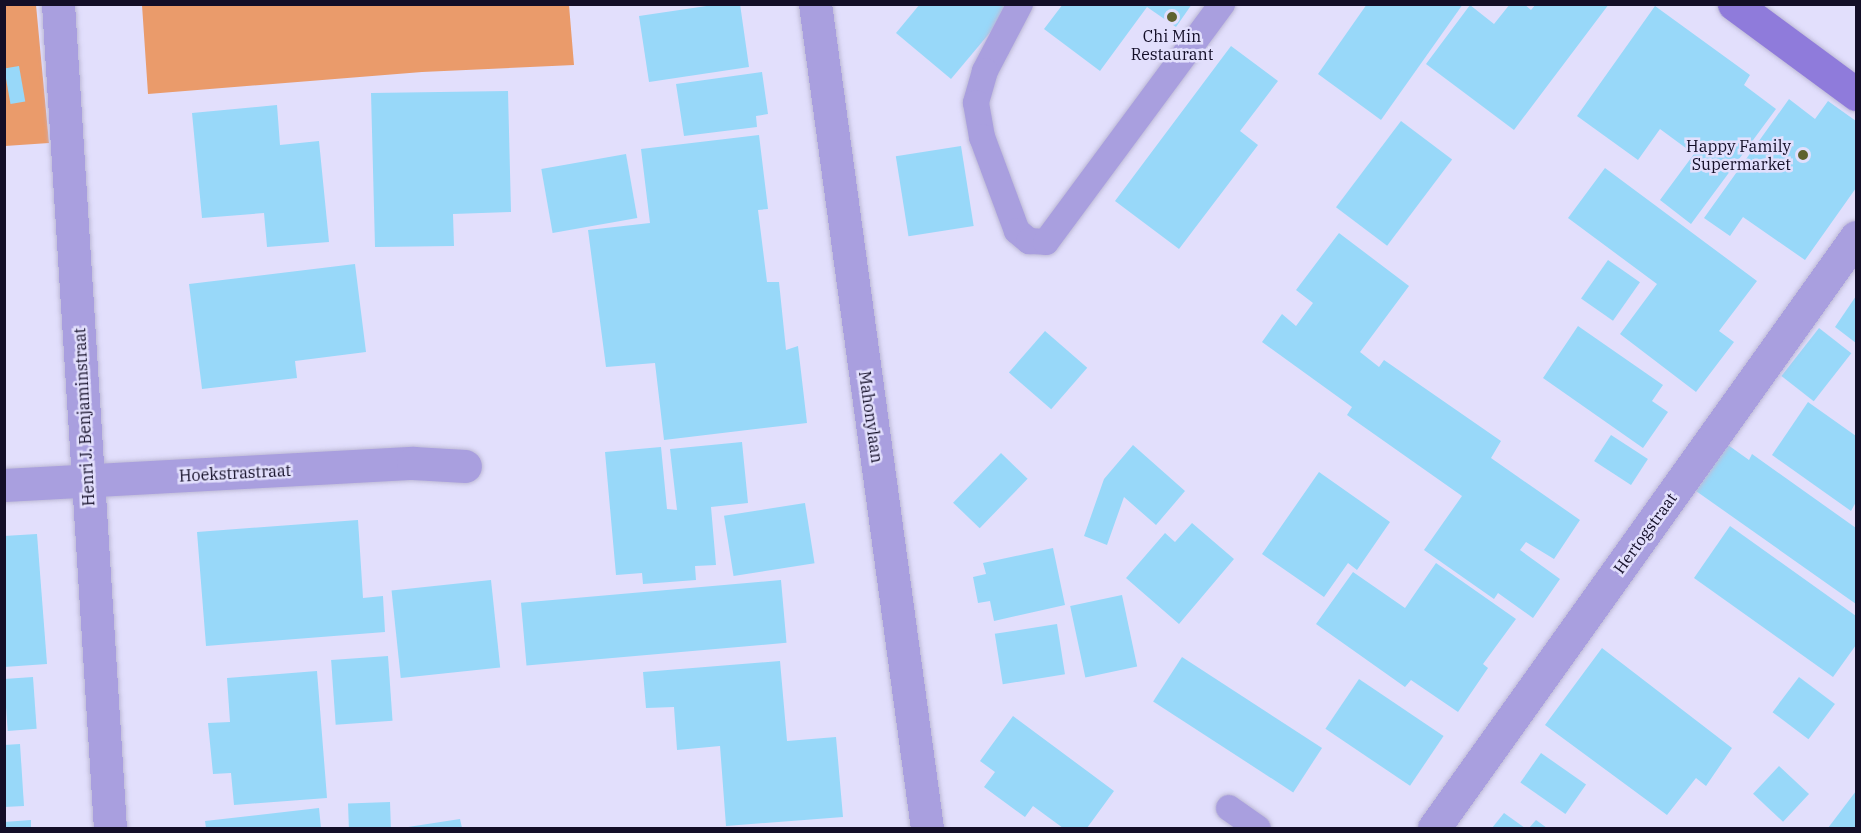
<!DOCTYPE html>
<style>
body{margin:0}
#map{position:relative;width:1861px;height:833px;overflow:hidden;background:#e2dffc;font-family:"IBM Plex Serif",serif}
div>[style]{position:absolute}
.green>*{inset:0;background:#ea9b6b}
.building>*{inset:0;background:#98d8f9;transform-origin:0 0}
.roads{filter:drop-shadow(0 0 2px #bdb9d6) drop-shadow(0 0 2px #bdb9d6)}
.service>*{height:26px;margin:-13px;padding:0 13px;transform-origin:13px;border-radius:13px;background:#a99fdf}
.minor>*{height:33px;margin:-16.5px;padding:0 16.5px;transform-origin:16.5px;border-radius:16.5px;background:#a99fdf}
.secondary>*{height:33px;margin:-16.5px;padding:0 16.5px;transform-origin:16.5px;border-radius:16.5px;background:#8f7bdb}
.dots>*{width:16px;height:16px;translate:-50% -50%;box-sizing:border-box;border:3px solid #e2dffc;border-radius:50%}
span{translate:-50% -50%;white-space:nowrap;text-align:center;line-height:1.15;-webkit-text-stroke:5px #e2dffc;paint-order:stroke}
.poi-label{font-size:16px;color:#130e27}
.right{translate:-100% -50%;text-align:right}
.street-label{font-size:16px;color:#130e27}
.frame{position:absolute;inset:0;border:6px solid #130e27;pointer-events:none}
</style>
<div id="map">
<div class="green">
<div style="clip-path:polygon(5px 5px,36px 5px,49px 143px,5px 146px)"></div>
<div style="clip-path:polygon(142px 5px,569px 5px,574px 65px,422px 72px,148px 94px)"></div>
</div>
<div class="building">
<div style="clip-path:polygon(720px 4px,740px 4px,749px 67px,649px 82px,639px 16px)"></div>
<div style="clip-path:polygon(920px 4px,1014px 4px,951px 79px,896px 33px)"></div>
<div style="clip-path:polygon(1063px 4px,1192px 4px,1176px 27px,1147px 7px,1100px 71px,1044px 29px)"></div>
<div style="clip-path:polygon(1367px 4px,1463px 4px,1381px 120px,1318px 74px)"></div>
<div style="clip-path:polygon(1510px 4px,1524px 4px,1531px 10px,1536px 4px,1609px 4px,1514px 130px,1426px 64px,1470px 5px,1494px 24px)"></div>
<div style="clip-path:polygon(1655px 6px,1750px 75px,1744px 85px,1776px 109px,1691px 224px,1660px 200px,1694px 154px,1660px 129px,1638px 160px,1577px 116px)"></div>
<div style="clip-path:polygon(1231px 46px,1278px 81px,1240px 131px,1258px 145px,1179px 249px,1115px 201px)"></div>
<div style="left:19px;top:66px;width:36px;height:15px;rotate:80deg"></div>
<div style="clip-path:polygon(762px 72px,768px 114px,756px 116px,757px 127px,684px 136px,676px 84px)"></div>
<div style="clip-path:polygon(508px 91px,511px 212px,453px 214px,454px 246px,375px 247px,371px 93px)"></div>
<div style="clip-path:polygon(1789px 99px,1815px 119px,1828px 101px,1856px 121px,1856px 188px,1805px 260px,1743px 217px,1730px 236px,1704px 218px)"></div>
<div style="clip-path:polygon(277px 105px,280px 145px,319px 141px,329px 242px,267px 247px,264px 213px,202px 218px,192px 113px)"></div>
<div style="left:1401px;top:121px;width:64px;height:108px;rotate:37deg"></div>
<div style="clip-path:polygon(759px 135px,768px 209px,758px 210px,767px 282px,779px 282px,786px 350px,798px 346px,807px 423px,664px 440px,655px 363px,606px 367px,588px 230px,650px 223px,641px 149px)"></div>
<div style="left:961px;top:146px;width:81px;height:66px;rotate:81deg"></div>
<div style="left:626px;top:154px;width:65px;height:86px;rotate:80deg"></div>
<div style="clip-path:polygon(1605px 168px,1757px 281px,1719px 331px,1734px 342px,1696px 392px,1620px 334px,1657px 284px,1568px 218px)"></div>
<div style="clip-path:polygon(1339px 233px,1409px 286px,1360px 352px,1379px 367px,1384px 360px,1501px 441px,1491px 458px,1580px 520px,1554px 559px,1526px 542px,1520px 550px,1560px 579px,1533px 618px,1498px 593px,1494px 599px,1424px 550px,1462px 496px,1347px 415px,1352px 407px,1262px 342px,1282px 314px,1296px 326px,1313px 303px,1296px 290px)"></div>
<div style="left:1608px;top:260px;width:39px;height:47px;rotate:35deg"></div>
<div style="clip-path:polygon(355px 264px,366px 352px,295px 361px,297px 378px,202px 389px,189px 284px)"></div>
<div style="clip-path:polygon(1856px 296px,1856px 343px,1835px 327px)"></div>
<div style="clip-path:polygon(1578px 326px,1663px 385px,1652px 401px,1668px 412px,1643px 448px,1543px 378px)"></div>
<div style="left:1819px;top:328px;width:41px;height:61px;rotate:38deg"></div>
<div style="left:1045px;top:331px;width:56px;height:55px;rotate:41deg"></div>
<div style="clip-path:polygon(1808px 402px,1856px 436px,1856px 502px,1851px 511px,1772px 455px)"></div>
<div style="left:1611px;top:435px;width:44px;height:31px;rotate:33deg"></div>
<div style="clip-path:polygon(742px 442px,748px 503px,711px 507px,716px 565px,695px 566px,696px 580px,643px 584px,642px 573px,616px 575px,605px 452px,661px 447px,667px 509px,677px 510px,670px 449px)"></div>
<div style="clip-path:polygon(1133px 445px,1185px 491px,1156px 525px,1124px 497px,1107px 545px,1084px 536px,1104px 479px)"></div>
<div style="clip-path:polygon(1728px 445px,1749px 460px,1752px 454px,1856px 528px,1856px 604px,1696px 491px)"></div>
<div style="left:1001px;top:453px;width:37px;height:69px;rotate:44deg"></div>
<div style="clip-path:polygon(1319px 472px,1390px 522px,1357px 570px,1348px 563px,1324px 597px,1262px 554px)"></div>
<div style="left:805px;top:503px;width:61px;height:82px;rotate:81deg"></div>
<div style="clip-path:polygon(358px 520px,363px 598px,383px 596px,385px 632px,206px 646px,197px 532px)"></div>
<div style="clip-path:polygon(1192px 523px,1234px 559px,1179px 624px,1126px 578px,1165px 533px,1175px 542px)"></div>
<div style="clip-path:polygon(1730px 526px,1856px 616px,1856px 645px,1833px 677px,1694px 578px)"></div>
<div style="clip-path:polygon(37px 534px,47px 664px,4px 667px,4px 536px)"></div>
<div style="clip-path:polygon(1053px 548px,1065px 605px,994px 621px,990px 601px,978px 603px,973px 577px,986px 574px,983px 563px)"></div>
<div style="clip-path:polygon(1436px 563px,1516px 619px,1483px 664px,1488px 668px,1458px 712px,1411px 680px,1405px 687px,1316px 624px,1353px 572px,1405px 608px)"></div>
<div style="left:491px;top:580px;width:88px;height:100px;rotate:84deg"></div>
<div style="left:781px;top:580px;width:63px;height:261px;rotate:85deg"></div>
<div style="left:1122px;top:595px;width:73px;height:53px;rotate:78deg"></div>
<div style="left:1057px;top:624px;width:51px;height:63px;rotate:81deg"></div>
<div style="clip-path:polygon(1602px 648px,1732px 748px,1706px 786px,1696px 778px,1667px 815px,1545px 725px)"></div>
<div style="left:388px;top:656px;width:65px;height:57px;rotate:86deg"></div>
<div style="left:1182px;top:657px;width:167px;height:53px;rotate:33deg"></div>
<div style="clip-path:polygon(780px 661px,787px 741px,836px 737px,843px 817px,726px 826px,720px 746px,677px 750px,674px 707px,646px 708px,643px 672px)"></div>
<div style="clip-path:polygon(317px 671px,327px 798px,234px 805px,231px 773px,213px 774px,208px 723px,230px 722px,227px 678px)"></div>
<div style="left:33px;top:677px;width:52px;height:29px;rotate:86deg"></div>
<div style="left:1799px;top:677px;width:45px;height:44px;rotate:37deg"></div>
<div style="left:1359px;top:679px;width:102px;height:60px;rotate:34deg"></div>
<div style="clip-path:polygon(1013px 716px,1114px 791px,1087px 828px,1063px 828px,1033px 806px,1025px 817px,984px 787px,995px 772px,980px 761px)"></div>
<div style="clip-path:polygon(20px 744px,24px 806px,4px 807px,4px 745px)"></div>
<div style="left:1541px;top:753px;width:55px;height:36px;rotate:35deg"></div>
<div style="left:1779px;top:766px;width:41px;height:38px;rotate:43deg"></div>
<div style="clip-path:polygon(1856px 791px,1856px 828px,1828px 828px)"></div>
<div style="left:390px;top:802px;width:26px;height:42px;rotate:88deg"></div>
<div style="clip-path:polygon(319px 808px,321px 828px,206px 828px,205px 821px)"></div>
<div style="clip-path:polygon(1504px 813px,1525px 828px,1492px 828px)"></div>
<div style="clip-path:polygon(460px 819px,462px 828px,408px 828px,408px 827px)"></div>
<div style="clip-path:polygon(31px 820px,31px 828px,4px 828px,4px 822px)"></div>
<div style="clip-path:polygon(1536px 820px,1547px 828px,1529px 828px)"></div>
</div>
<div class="roads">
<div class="service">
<div style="left:1020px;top:4px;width:76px;rotate:117.6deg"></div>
<div style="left:985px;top:71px;width:33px;rotate:106deg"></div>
<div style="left:976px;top:103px;width:35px;rotate:80deg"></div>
<div style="left:982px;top:137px;width:100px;rotate:69.6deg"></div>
<div style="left:1017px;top:231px;width:16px;rotate:40deg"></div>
<div style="left:1029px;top:241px;width:17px;rotate:3deg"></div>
<div style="left:1046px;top:242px;width:296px;rotate:-53.5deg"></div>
<div style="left:1229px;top:808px;width:35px;rotate:35deg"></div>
</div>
<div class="minor">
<div style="left:58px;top:4px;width:826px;rotate:86.39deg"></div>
<div style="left:815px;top:4px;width:832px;rotate:82.26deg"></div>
<div style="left:4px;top:485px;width:410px;rotate:-3.1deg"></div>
<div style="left:413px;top:463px;width:52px;rotate:3.3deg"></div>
<div style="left:1434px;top:828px;width:726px;rotate:-54.47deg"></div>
</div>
<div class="secondary">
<div style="left:1734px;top:4px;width:152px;rotate:36.4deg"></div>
</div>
</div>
<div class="dots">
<div style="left:1172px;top:17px;background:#5f622f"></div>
<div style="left:1803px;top:155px;background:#5f622f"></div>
</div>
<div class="poi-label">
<span style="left:1172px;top:45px">Chi Min<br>Restaurant</span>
<span class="right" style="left:1791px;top:155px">Happy Family<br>Supermarket</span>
</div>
<div class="street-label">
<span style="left:84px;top:417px;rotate:-93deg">Henri J. Benjaminstraat</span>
<span style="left:871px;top:417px;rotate:82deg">Mahonylaan</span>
<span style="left:235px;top:473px;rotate:-3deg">Hoekstrastraat</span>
<span style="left:1645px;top:533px;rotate:-54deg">Hertogstraat</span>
</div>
<div class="frame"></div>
</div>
